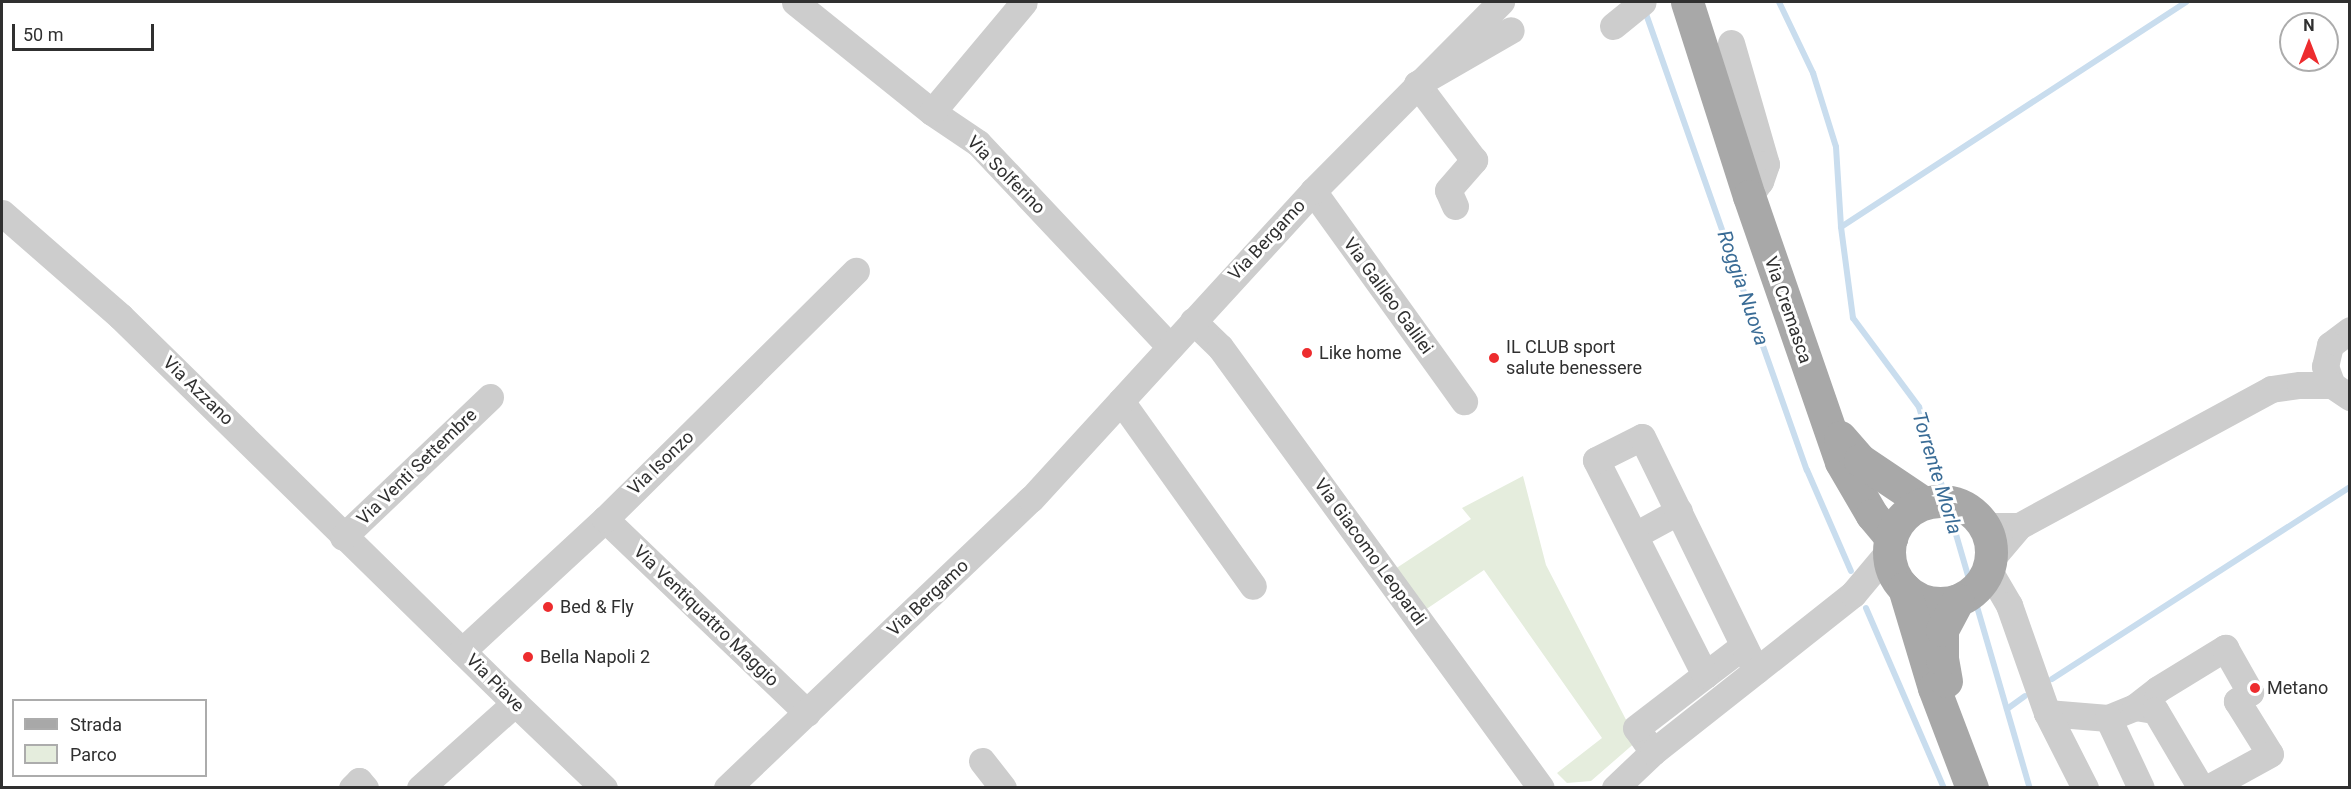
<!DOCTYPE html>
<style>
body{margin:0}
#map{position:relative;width:2351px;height:789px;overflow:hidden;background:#fff;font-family:Roboto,sans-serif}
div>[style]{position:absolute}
.green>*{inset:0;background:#e5eddd}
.stream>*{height:6px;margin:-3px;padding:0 3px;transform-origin:3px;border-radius:3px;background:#c9ddee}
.minor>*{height:27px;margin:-13.5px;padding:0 13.5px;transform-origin:13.5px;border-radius:13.5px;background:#cdcdcd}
.major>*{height:33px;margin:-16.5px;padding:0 16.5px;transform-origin:16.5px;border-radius:16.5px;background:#a8a8a8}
.major>.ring{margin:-16.5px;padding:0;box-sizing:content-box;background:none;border:33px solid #a8a8a8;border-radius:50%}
.dots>*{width:16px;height:16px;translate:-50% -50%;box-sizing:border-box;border:3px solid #fff;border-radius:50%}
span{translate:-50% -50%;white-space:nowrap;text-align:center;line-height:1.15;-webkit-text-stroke:6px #fff;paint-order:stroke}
.street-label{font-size:18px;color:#303030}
.poi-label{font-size:18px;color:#303030}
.left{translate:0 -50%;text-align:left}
.water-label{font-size:20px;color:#3a6c96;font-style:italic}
.frame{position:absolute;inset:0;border:3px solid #303030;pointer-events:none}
.legend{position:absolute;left:12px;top:699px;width:195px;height:78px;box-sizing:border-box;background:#fff;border:2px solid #acacac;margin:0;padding:8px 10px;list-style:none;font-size:18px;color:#303030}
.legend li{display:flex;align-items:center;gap:12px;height:30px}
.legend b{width:30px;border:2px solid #acacac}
.north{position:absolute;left:2279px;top:12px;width:60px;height:60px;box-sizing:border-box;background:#fff;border:2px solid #acacac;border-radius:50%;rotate:0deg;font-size:16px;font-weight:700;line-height:24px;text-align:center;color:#303030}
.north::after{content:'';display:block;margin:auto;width:21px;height:27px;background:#ed2c2e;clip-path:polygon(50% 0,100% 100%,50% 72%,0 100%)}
.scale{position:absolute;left:12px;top:24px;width:142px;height:27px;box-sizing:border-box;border:3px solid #303030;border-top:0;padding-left:8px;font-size:18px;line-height:21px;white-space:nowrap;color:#303030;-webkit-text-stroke:4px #fff;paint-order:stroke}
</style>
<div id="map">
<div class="green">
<div style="clip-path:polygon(1523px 476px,1546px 565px,1637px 741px,1591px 781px,1567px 783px,1557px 773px,1602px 738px,1484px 570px,1425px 610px,1395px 569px,1471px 519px,1462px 508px)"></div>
</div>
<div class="stream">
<div style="left:1779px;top:2px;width:79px;rotate:64.4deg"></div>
<div style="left:1813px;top:73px;width:77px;rotate:72.7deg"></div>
<div style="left:1836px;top:147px;width:80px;rotate:86.4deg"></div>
<div style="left:1841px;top:227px;width:92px;rotate:82.5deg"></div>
<div style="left:1853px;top:318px;width:111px;rotate:53.4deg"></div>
<div style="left:1919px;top:407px;width:397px;rotate:73.8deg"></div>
<div style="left:1645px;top:11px;width:487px;rotate:70.6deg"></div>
<div style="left:1807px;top:470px;width:110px;rotate:66.5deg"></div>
<div style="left:1841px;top:227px;width:412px;rotate:-33.1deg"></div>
<div style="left:1866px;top:608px;width:196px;rotate:66.6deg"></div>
<div style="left:2052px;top:679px;width:354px;rotate:-32.8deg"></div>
<div style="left:2007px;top:709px;width:22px;rotate:-36deg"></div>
</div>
<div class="minor">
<div style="left:795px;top:2px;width:176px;rotate:38.8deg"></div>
<div style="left:932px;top:112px;width:55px;rotate:34deg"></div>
<div style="left:978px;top:143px;width:280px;rotate:46.7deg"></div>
<div style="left:1613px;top:26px;width:38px;rotate:-39deg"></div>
<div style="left:1731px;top:43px;width:126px;rotate:73.9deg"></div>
<div style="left:1766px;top:164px;width:18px;rotate:109deg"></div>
<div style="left:1760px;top:181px;width:19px;rotate:126deg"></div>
<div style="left:932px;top:112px;width:143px;rotate:-50.1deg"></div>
<div style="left:1313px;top:191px;width:259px;rotate:54.3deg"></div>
<div style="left:1455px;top:206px;width:17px;rotate:-114deg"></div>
<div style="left:1448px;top:190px;width:40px;rotate:-49deg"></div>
<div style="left:1474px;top:160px;width:95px;rotate:-126.9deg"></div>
<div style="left:1417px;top:84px;width:108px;rotate:-29.9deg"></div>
<div style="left:2px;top:213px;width:157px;rotate:41.1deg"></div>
<div style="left:120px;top:316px;width:553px;rotate:44.41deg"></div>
<div style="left:515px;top:703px;width:123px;rotate:43.7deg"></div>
<div style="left:1193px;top:321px;width:37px;rotate:44deg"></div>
<div style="left:1220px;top:347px;width:545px;rotate:53.95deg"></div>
<div style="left:2350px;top:330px;width:25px;rotate:143deg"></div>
<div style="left:2330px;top:345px;width:22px;rotate:103deg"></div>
<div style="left:2325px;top:366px;width:20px;rotate:70deg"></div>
<div style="left:2332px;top:385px;width:22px;rotate:34deg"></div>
<div style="left:1121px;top:401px;width:227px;rotate:54.5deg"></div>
<div style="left:605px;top:519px;width:280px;rotate:43.8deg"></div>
<div style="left:1985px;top:526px;width:34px"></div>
<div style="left:1635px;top:535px;width:50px;rotate:-28.6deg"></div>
<div style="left:343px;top:537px;width:203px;rotate:-43.6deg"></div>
<div style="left:1991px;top:559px;width:43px;rotate:-49.7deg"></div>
<div style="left:2019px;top:526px;width:287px;rotate:-28.5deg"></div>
<div style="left:2271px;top:389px;width:29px;rotate:-8deg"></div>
<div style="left:2300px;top:385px;width:32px"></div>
<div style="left:1988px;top:569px;width:42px;rotate:59.7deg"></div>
<div style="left:2009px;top:605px;width:114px;rotate:70.6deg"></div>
<div style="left:2047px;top:713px;width:61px;rotate:4.7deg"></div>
<div style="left:2108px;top:718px;width:29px;rotate:-22deg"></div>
<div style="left:2135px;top:707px;width:29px;rotate:-38deg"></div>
<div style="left:2158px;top:689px;width:79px;rotate:-31.5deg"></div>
<div style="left:2225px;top:648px;width:51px;rotate:60.4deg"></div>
<div style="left:2250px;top:692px;width:16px;rotate:145deg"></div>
<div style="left:2237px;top:701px;width:62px;rotate:58.1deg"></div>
<div style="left:2270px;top:754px;width:71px;rotate:151.3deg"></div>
<div style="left:462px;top:651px;width:195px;rotate:-42.7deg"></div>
<div style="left:605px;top:519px;width:353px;rotate:-44.7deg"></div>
<div style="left:1705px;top:675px;width:48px;rotate:-37.3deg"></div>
<div style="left:2135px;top:707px;width:20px;rotate:9deg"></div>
<div style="left:2155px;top:710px;width:91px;rotate:59.5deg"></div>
<div style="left:2047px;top:713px;width:84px;rotate:63.1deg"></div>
<div style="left:2108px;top:718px;width:77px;rotate:64.8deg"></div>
<div style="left:1653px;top:752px;width:29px;rotate:-125deg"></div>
<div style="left:1636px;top:728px;width:87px;rotate:-37.5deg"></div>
<div style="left:1705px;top:675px;width:241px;rotate:-116.9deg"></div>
<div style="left:1596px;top:460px;width:51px;rotate:-26.6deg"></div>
<div style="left:1642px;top:437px;width:260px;rotate:64deg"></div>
<div style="left:982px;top:761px;width:34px;rotate:52deg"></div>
<div style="left:352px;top:788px;width:10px;rotate:-45deg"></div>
<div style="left:359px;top:781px;width:9px;rotate:49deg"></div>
<div style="left:420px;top:788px;width:127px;rotate:-41.8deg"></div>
<div style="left:727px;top:788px;width:419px;rotate:-43.6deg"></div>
<div style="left:1031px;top:499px;width:418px;rotate:-47.5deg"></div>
<div style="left:1313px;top:191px;width:267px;rotate:-45.2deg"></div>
<div style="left:1615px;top:788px;width:52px;rotate:-43.5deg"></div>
<div style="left:1653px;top:752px;width:255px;rotate:-38.3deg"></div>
<div style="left:1853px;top:594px;width:56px;rotate:-50.1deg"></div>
</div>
<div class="major">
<div style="left:1687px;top:2px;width:204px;rotate:72.3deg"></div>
<div style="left:1749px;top:196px;width:281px;rotate:70.9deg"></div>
<div style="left:1841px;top:462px;width:61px;rotate:59.7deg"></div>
<div style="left:1872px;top:515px;width:30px;rotate:50deg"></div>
<div style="left:1840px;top:437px;width:30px;rotate:49deg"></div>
<div style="left:1860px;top:460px;width:77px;rotate:33.9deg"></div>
<div class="ring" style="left:1889px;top:501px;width:69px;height:69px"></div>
<div style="left:1904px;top:588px;width:104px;rotate:73.3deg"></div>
<div style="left:1934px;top:688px;width:107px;rotate:69.2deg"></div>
<div style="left:1946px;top:681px;width:22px;rotate:-100deg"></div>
<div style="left:1942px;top:659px;width:29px;rotate:-90deg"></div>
<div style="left:1942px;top:630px;width:34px;rotate:-62deg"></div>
</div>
<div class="dots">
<div style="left:1307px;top:353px;background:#ed2c2e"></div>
<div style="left:1494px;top:358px;background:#ed2c2e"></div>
<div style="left:548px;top:607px;background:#ed2c2e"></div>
<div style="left:528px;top:657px;background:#ed2c2e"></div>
<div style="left:2255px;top:688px;background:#ed2c2e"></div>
</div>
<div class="street-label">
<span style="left:1006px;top:175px;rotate:45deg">Via Solferino</span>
<span style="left:1267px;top:240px;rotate:-47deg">Via Bergamo</span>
<span style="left:1388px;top:296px;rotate:54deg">Via Galileo Galilei</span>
<span style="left:1788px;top:310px;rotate:71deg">Via Cremasca</span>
<span style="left:198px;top:391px;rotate:44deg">Via Azzano</span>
<span style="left:661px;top:463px;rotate:-44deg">Via Isonzo</span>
<span style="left:417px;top:467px;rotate:-44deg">Via Venti Settembre</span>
<span style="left:1370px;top:552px;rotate:54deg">Via Giacomo Leopardi</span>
<span style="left:928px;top:598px;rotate:-43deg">Via Bergamo</span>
<span style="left:706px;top:616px;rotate:44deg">Via Ventiquattro Maggio</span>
<span style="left:495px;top:683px;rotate:45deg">Via Piave</span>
</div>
<div class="poi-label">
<span class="left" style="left:1506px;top:358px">IL CLUB sport<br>salute benessere</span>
<span class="left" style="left:1319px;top:353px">Like home</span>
<span class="left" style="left:560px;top:607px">Bed &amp; Fly</span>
<span class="left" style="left:540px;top:657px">Bella Napoli 2</span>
<span class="left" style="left:2267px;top:688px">Metano</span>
</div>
<div class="water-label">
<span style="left:1743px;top:288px;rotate:71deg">Roggia Nuova</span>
<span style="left:1937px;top:473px;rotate:73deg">Torrente Morla</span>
</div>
<div class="frame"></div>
<ul class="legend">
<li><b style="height:8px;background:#a8a8a8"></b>Strada</li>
<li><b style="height:16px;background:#e5eddd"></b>Parco</li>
</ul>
<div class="north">N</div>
<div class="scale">50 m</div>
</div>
